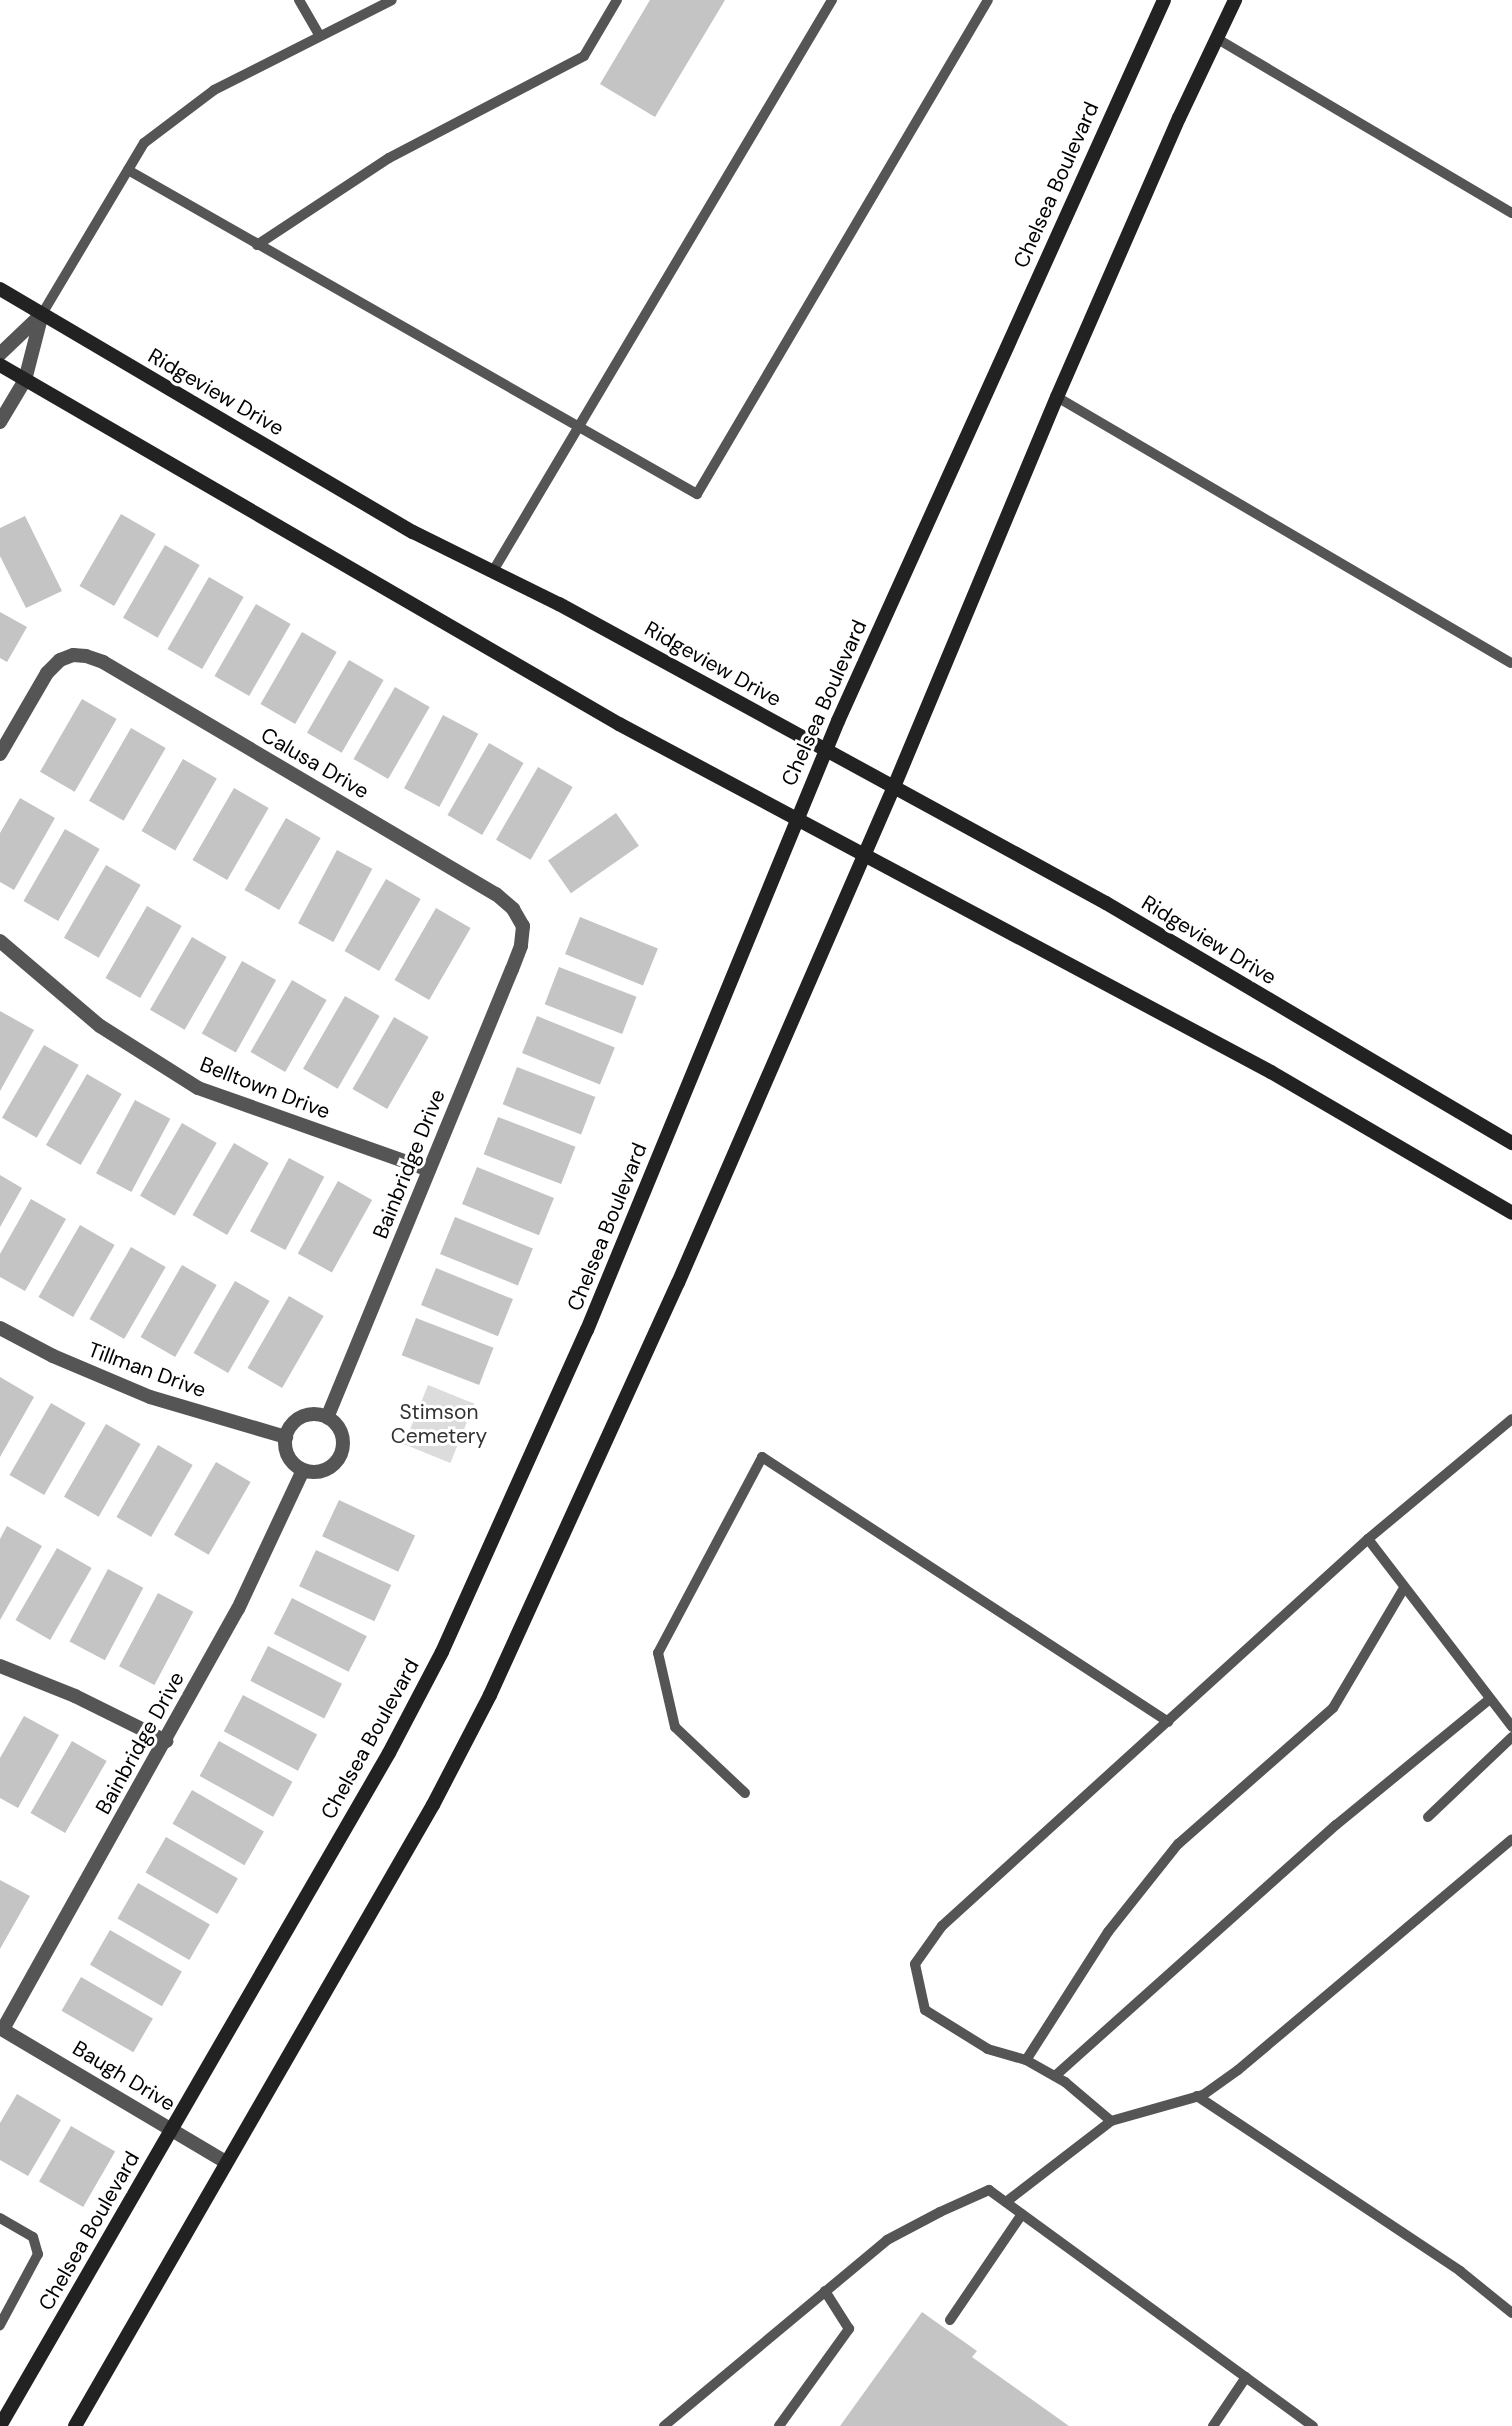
<!DOCTYPE html>
<style>
body{margin:0}
#map{position:relative;width:1512px;height:2426px;overflow:hidden;background:#fff;font-family:"DM Sans",sans-serif}
div>[style]{position:absolute}
.green>*{inset:0;background:#dcdcdc;transform-origin:0 0}
.building>*{inset:0;background:#c4c4c4;transform-origin:0 0}
.service>*{height:10px;margin:-5px;padding:0 5px;transform-origin:5px;border-radius:5px;background:#555}
.minor>*{height:14px;margin:-7px;padding:0 7px;transform-origin:7px;border-radius:7px;background:#555}
.minor>.ring{margin:-7px;padding:0;box-sizing:content-box;background:none;border:14px solid #555;border-radius:50%}
.secondary>*{height:14px;margin:-7px;padding:0 7px;transform-origin:7px;border-radius:7px;background:#222}
span{translate:-50% -50%;white-space:nowrap;text-align:center;line-height:1.15;-webkit-text-stroke:6px #fff;paint-order:stroke}
.street-label{font-size:21px;color:#000}
.park-label{font-size:21px;color:#333}
</style>
<div id="map">
<div class="green">
<div style="left:428px;top:1385px;width:50px;height:64px;rotate:22deg"></div>
</div>
<div class="building">
<div style="clip-path:polygon(650px 0,725px 0,655px 117px,600px 84px)"></div>
<div style="left:121px;top:514px;width:40px;height:83px;rotate:30deg"></div>
<div style="clip-path:polygon(25px 516px,62px 591px,26px 608px,0 556px,0 528px)"></div>
<div style="left:165px;top:545px;width:40px;height:84px;rotate:30deg"></div>
<div style="left:209px;top:577px;width:40px;height:83px;rotate:30deg"></div>
<div style="left:256px;top:604px;width:40px;height:83px;rotate:30deg"></div>
<div style="clip-path:polygon(0 612px,27px 627px,7px 662px,0 658px)"></div>
<div style="left:302px;top:632px;width:40px;height:83px;rotate:30deg"></div>
<div style="left:349px;top:660px;width:40px;height:84px;rotate:30deg"></div>
<div style="left:395px;top:687px;width:40px;height:83px;rotate:30deg"></div>
<div style="left:82px;top:699px;width:40px;height:84px;rotate:30deg"></div>
<div style="left:443px;top:715px;width:40px;height:83px;rotate:28deg"></div>
<div style="left:131px;top:728px;width:40px;height:84px;rotate:30deg"></div>
<div style="left:489px;top:743px;width:40px;height:83px;rotate:30deg"></div>
<div style="left:183px;top:759px;width:39px;height:83px;rotate:30deg"></div>
<div style="left:538px;top:767px;width:40px;height:84px;rotate:30deg"></div>
<div style="left:234px;top:788px;width:40px;height:83px;rotate:30deg"></div>
<div style="clip-path:polygon(20px 798px,55px 818px,14px 890px,0 882px,0 833px)"></div>
<div style="left:616px;top:813px;width:40px;height:83px;rotate:55deg"></div>
<div style="left:286px;top:818px;width:40px;height:83px;rotate:30deg"></div>
<div style="left:65px;top:829px;width:40px;height:83px;rotate:30deg"></div>
<div style="left:337px;top:850px;width:40px;height:83px;rotate:28deg"></div>
<div style="left:106px;top:865px;width:40px;height:84px;rotate:30deg"></div>
<div style="left:386px;top:879px;width:40px;height:83px;rotate:30deg"></div>
<div style="left:147px;top:906px;width:40px;height:83px;rotate:30deg"></div>
<div style="left:436px;top:908px;width:40px;height:83px;rotate:30deg"></div>
<div style="left:580px;top:917px;width:84px;height:40px;rotate:22deg"></div>
<div style="left:192px;top:937px;width:40px;height:84px;rotate:30deg"></div>
<div style="left:242px;top:961px;width:39px;height:83px;rotate:29deg"></div>
<div style="left:559px;top:967px;width:83px;height:40px;rotate:21deg"></div>
<div style="left:292px;top:980px;width:40px;height:83px;rotate:30deg"></div>
<div style="left:345px;top:996px;width:40px;height:84px;rotate:30deg"></div>
<div style="clip-path:polygon(0 1011px,34px 1030px,0 1091px)"></div>
<div style="left:537px;top:1016px;width:84px;height:40px;rotate:22deg"></div>
<div style="left:394px;top:1017px;width:40px;height:83px;rotate:30deg"></div>
<div style="left:44px;top:1045px;width:40px;height:84px;rotate:30deg"></div>
<div style="left:517px;top:1067px;width:84px;height:40px;rotate:21deg"></div>
<div style="left:87px;top:1074px;width:40px;height:82px;rotate:30deg"></div>
<div style="left:135px;top:1100px;width:40px;height:83px;rotate:28deg"></div>
<div style="left:498px;top:1117px;width:83px;height:40px;rotate:21deg"></div>
<div style="left:182px;top:1123px;width:40px;height:84px;rotate:30deg"></div>
<div style="left:234px;top:1143px;width:40px;height:83px;rotate:30deg"></div>
<div style="left:289px;top:1158px;width:40px;height:83px;rotate:28deg"></div>
<div style="left:477px;top:1167px;width:83px;height:40px;rotate:22deg"></div>
<div style="clip-path:polygon(0 1175px,22px 1188px,0 1227px)"></div>
<div style="left:338px;top:1181px;width:39px;height:83px;rotate:29deg"></div>
<div style="clip-path:polygon(31px 1199px,66px 1219px,25px 1291px,0 1277px,0 1254px)"></div>
<div style="left:455px;top:1217px;width:84px;height:40px;rotate:22deg"></div>
<div style="left:80px;top:1225px;width:40px;height:83px;rotate:30deg"></div>
<div style="left:131px;top:1247px;width:40px;height:83px;rotate:30deg"></div>
<div style="left:182px;top:1265px;width:40px;height:83px;rotate:30deg"></div>
<div style="left:436px;top:1268px;width:83px;height:40px;rotate:22deg"></div>
<div style="left:235px;top:1281px;width:40px;height:83px;rotate:30deg"></div>
<div style="left:289px;top:1296px;width:40px;height:83px;rotate:30deg"></div>
<div style="left:416px;top:1318px;width:83px;height:40px;rotate:21deg"></div>
<div style="clip-path:polygon(0 1377px,34px 1397px,0 1457px)"></div>
<div style="left:51px;top:1403px;width:40px;height:83px;rotate:30deg"></div>
<div style="left:106px;top:1424px;width:40px;height:84px;rotate:30deg"></div>
<div style="left:158px;top:1445px;width:40px;height:83px;rotate:30deg"></div>
<div style="left:216px;top:1462px;width:40px;height:84px;rotate:30deg"></div>
<div style="left:339px;top:1500px;width:84px;height:40px;rotate:25deg"></div>
<div style="clip-path:polygon(7px 1526px,42px 1546px,0 1620px,0 1539px)"></div>
<div style="left:57px;top:1548px;width:40px;height:83px;rotate:30deg"></div>
<div style="left:316px;top:1550px;width:83px;height:40px;rotate:25deg"></div>
<div style="left:108px;top:1569px;width:40px;height:82px;rotate:28deg"></div>
<div style="left:158px;top:1593px;width:40px;height:83px;rotate:28deg"></div>
<div style="left:292px;top:1598px;width:84px;height:40px;rotate:27deg"></div>
<div style="left:268px;top:1646px;width:83px;height:39px;rotate:27deg"></div>
<div style="left:243px;top:1695px;width:84px;height:41px;rotate:28deg"></div>
<div style="clip-path:polygon(24px 1716px,59px 1735px,18px 1808px,0 1798px,0 1758px)"></div>
<div style="left:72px;top:1741px;width:40px;height:83px;rotate:30deg"></div>
<div style="left:219px;top:1741px;width:84px;height:40px;rotate:29deg"></div>
<div style="left:192px;top:1790px;width:83px;height:39px;rotate:30deg"></div>
<div style="left:166px;top:1837px;width:83px;height:41px;rotate:30deg"></div>
<div style="clip-path:polygon(0 1880px,30px 1896px,0 1949px)"></div>
<div style="left:138px;top:1883px;width:83px;height:41px;rotate:30deg"></div>
<div style="left:110px;top:1930px;width:83px;height:40px;rotate:30deg"></div>
<div style="left:81px;top:1977px;width:83px;height:39px;rotate:30deg"></div>
<div style="clip-path:polygon(17px 2094px,61px 2120px,28px 2176px,0 2160px,0 2123px)"></div>
<div style="left:71px;top:2126px;width:51px;height:64px;rotate:30deg"></div>
<div style="clip-path:polygon(922px 2312px,977px 2351px,972px 2357px,1069px 2426px,840px 2426px)"></div>
</div>
<div class="service">
<div style="left:299px;top:0;width:39px;rotate:60deg"></div>
<div style="left:1216px;top:38px;width:344px;rotate:30.6deg"></div>
<div style="left:128px;top:170px;width:655px;rotate:29.66deg"></div>
<div style="left:697px;top:494px;width:573px;rotate:-59.5deg"></div>
<div style="left:257px;top:245px;width:158px;rotate:-33.4deg"></div>
<div style="left:389px;top:158px;width:220px;rotate:-27.6deg"></div>
<div style="left:584px;top:56px;width:65px;rotate:-59.5deg"></div>
<div style="left:42px;top:314px;width:199px;rotate:-59.2deg"></div>
<div style="left:144px;top:143px;width:88px;rotate:-37.1deg"></div>
<div style="left:214px;top:90px;width:199px;rotate:-26.8deg"></div>
<div style="left:1057px;top:397px;width:526px;rotate:30.37deg"></div>
<div style="left:493px;top:571px;width:664px;rotate:-59.3deg"></div>
<div style="left:1368px;top:1539px;width:237px;rotate:52.5deg"></div>
<div style="left:1404px;top:1588px;width:139px;rotate:120.6deg"></div>
<div style="left:1333px;top:1708px;width:206px;rotate:138.7deg"></div>
<div style="left:1178px;top:1844px;width:112px;rotate:128.5deg"></div>
<div style="left:1108px;top:1932px;width:152px;rotate:122.6deg"></div>
<div style="left:1026px;top:2060px;width:40px;rotate:-164deg"></div>
<div style="left:988px;top:2049px;width:74px;rotate:-148.2deg"></div>
<div style="left:925px;top:2010px;width:47px;rotate:-102.3deg"></div>
<div style="left:915px;top:1964px;width:47px;rotate:-54.6deg"></div>
<div style="left:942px;top:1926px;width:576px;rotate:-42.25deg"></div>
<div style="left:1368px;top:1539px;width:187px;rotate:-39.8deg"></div>
<div style="left:745px;top:1793px;width:96px;rotate:-136.7deg"></div>
<div style="left:675px;top:1727px;width:76px;rotate:-102.9deg"></div>
<div style="left:658px;top:1653px;width:222px;rotate:-62deg"></div>
<div style="left:762px;top:1457px;width:485px;rotate:33.1deg"></div>
<div style="left:1428px;top:1817px;width:116px;rotate:-43.6deg"></div>
<div style="left:1026px;top:2060px;width:45px;rotate:29.4deg"></div>
<div style="left:1065px;top:2082px;width:60px;rotate:40.3deg"></div>
<div style="left:1055px;top:2076px;width:377px;rotate:-41.8deg"></div>
<div style="left:1336px;top:1825px;width:199px;rotate:-39.3deg"></div>
<div style="left:1197px;top:2096px;width:316px;rotate:33.6deg"></div>
<div style="left:1460px;top:2271px;width:67px;rotate:38.9deg"></div>
<div style="left:1006px;top:2202px;width:133px;rotate:-37.6deg"></div>
<div style="left:1111px;top:2121px;width:96px;rotate:-15.8deg"></div>
<div style="left:1203px;top:2095px;width:43px;rotate:-35.5deg"></div>
<div style="left:1238px;top:2070px;width:358px;rotate:-40.1deg"></div>
<div style="left:0;top:2218px;width:38px;rotate:30deg"></div>
<div style="left:33px;top:2237px;width:18px;rotate:74deg"></div>
<div style="left:38px;top:2254px;width:81px;rotate:118.2deg"></div>
<div style="left:950px;top:2320px;width:128px;rotate:-55.8deg"></div>
<div style="left:664px;top:2426px;width:290px;rotate:-39.8deg"></div>
<div style="left:887px;top:2240px;width:60px;rotate:-27.8deg"></div>
<div style="left:940px;top:2212px;width:54px;rotate:-24.2deg"></div>
<div style="left:989px;top:2190px;width:401px;rotate:36.1deg"></div>
<div style="left:779px;top:2426px;width:120px;rotate:-54.2deg"></div>
<div style="left:849px;top:2329px;width:45px;rotate:-122.3deg"></div>
<div style="left:1213px;top:2426px;width:59px;rotate:-56deg"></div>
</div>
<div class="minor">
<div style="left:0;top:354px;width:57px;rotate:-43.6deg"></div>
<div style="left:0;top:422px;width:49px;rotate:-59.2deg"></div>
<div style="left:25px;top:380px;width:68px;rotate:-75.6deg"></div>
<div style="left:0;top:754px;width:94px;rotate:-59.9deg"></div>
<div style="left:47px;top:673px;width:18px;rotate:-45deg"></div>
<div style="left:60px;top:660px;width:14px;rotate:-21deg"></div>
<div style="left:73px;top:655px;width:13px;rotate:4deg"></div>
<div style="left:86px;top:656px;width:18px;rotate:19deg"></div>
<div style="left:103px;top:662px;width:456px;rotate:30.6deg"></div>
<div style="left:496px;top:894px;width:23px;rotate:41deg"></div>
<div style="left:513px;top:909px;width:20px;rotate:60deg"></div>
<div style="left:523px;top:926px;width:20px;rotate:96deg"></div>
<div style="left:521px;top:946px;width:25px;rotate:111deg"></div>
<div style="left:512px;top:969px;width:485px;rotate:112.4deg"></div>
<div style="left:0;top:941px;width:131px;rotate:40.4deg"></div>
<div style="left:100px;top:1026px;width:116px;rotate:32.3deg"></div>
<div style="left:198px;top:1088px;width:245px;rotate:19.5deg"></div>
<div style="left:0;top:1328px;width:60px;rotate:27.8deg"></div>
<div style="left:53px;top:1356px;width:105px;rotate:22.9deg"></div>
<div style="left:150px;top:1397px;width:142px;rotate:16.4deg"></div>
<div class="ring" style="left:285px;top:1414px;width:44px;height:44px"></div>
<div style="left:0;top:1666px;width:81px;rotate:21.8deg"></div>
<div style="left:75px;top:1696px;width:102px;rotate:26.3deg"></div>
<div style="left:0;top:2028px;width:263px;rotate:30.7deg"></div>
<div style="left:3px;top:2029px;width:481px;rotate:-60.8deg"></div>
<div style="left:238px;top:1609px;width:153px;rotate:-64.9deg"></div>
</div>
<div class="secondary">
<div style="left:0;top:289px;width:479px;rotate:30.5deg"></div>
<div style="left:413px;top:532px;width:163px;rotate:26.3deg"></div>
<div style="left:559px;top:604px;width:623px;rotate:28.66deg"></div>
<div style="left:1106px;top:903px;width:472px;rotate:30.6deg"></div>
<div style="left:0;top:365px;width:716px;rotate:30.11deg"></div>
<div style="left:619px;top:724px;width:739px;rotate:28.09deg"></div>
<div style="left:1271px;top:1072px;width:279px;rotate:30.3deg"></div>
<div style="left:0;top:2426px;width:777px;rotate:-59.97deg"></div>
<div style="left:389px;top:1753px;width:114px;rotate:-62.3deg"></div>
<div style="left:442px;top:1652px;width:353px;rotate:-65.8deg"></div>
<div style="left:587px;top:1330px;width:659px;rotate:-67.6deg"></div>
<div style="left:838px;top:721px;width:791px;rotate:-65.67deg"></div>
<div style="left:75px;top:2426px;width:717px;rotate:-60.04deg"></div>
<div style="left:433px;top:1805px;width:124px;rotate:-62.6deg"></div>
<div style="left:490px;top:1695px;width:453px;rotate:-65.5deg"></div>
<div style="left:678px;top:1283px;width:539px;rotate:-66.48deg"></div>
<div style="left:893px;top:789px;width:425px;rotate:-67.3deg"></div>
<div style="left:1057px;top:397px;width:305px;rotate:-66.4deg"></div>
<div style="left:1179px;top:118px;width:131px;rotate:-64.6deg"></div>
</div>
<div class="street-label">
<span style="left:1056px;top:185px;rotate:-66deg">Chelsea Boulevard</span>
<span style="left:216px;top:392px;rotate:30deg">Ridgeview Drive</span>
<span style="left:713px;top:664px;rotate:29deg">Ridgeview Drive</span>
<span style="left:824px;top:703px;rotate:-66deg">Chelsea Boulevard</span>
<span style="left:315px;top:763px;rotate:30deg">Calusa Drive</span>
<span style="left:1209px;top:940px;rotate:31deg">Ridgeview Drive</span>
<span style="left:265px;top:1088px;rotate:21deg">Belltown Drive</span>
<span style="left:409px;top:1164px;rotate:-68deg">Bainbridge Drive</span>
<span style="left:607px;top:1227px;rotate:-68deg">Chelsea Boulevard</span>
<span style="left:147px;top:1370px;rotate:20deg">Tillman Drive</span>
<span style="left:370px;top:1739px;rotate:-61deg">Chelsea Boulevard</span>
<span style="left:140px;top:1743px;rotate:-61deg">Bainbridge Drive</span>
<span style="left:124px;top:2076px;rotate:31deg">Baugh Drive</span>
<span style="left:89px;top:2231px;rotate:-60deg">Chelsea Boulevard</span>
</div>
<div class="park-label">
<span style="left:439px;top:1424px">Stimson<br>Cemetery</span>
</div>
</div>
